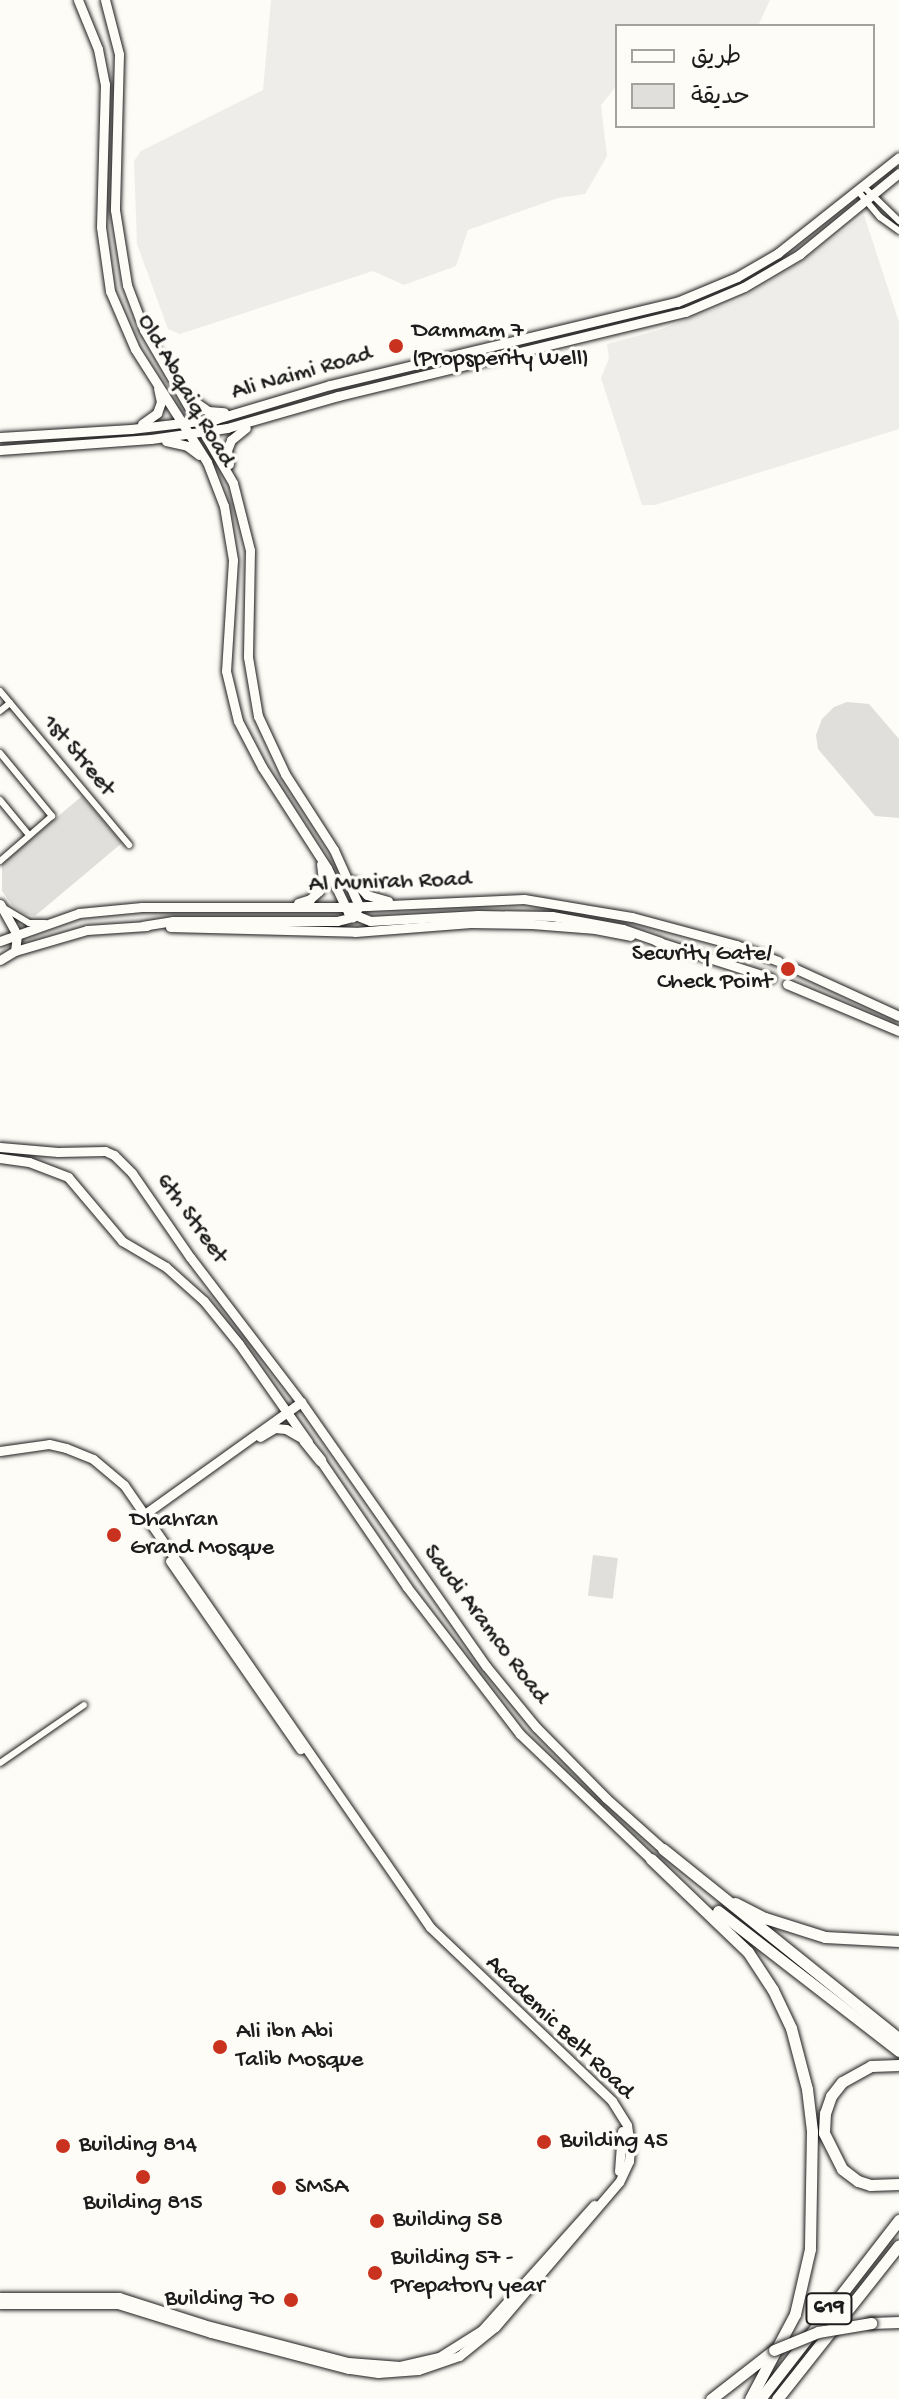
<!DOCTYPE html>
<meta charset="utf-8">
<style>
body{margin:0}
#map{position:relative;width:899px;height:2399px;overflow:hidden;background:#fdfcf7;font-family:"Gochi Hand","Playpen Sans Arabic",sans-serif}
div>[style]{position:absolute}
.built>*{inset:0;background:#eeede9}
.green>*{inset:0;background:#e0dfdb;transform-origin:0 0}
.roads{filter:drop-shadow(0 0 2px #1c1c1c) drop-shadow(0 0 2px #1c1c1c)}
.street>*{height:6px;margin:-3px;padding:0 3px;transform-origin:3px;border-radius:3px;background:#fdfcf7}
.secondary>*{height:9px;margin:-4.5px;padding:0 4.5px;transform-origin:4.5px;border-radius:4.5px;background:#fdfcf7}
.highway>*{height:11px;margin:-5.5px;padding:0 5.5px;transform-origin:5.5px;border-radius:5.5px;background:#fdfcf7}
.bridges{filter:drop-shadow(0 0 2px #1c1c1c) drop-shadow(0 0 2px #1c1c1c)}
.highway-bridge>*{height:11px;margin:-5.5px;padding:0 5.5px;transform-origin:5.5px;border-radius:5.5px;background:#fdfcf7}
.dots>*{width:22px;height:22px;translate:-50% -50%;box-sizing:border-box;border:4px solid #fdfcf7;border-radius:50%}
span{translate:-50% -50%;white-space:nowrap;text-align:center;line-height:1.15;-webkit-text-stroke:7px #fdfcf7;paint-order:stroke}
.shield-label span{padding:2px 6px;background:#fdfcf7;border:2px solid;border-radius:6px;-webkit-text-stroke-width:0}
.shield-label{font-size:22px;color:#1c1c1c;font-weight:700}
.poi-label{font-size:24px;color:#1c1c1c}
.left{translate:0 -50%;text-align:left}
.right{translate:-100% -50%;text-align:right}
.street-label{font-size:24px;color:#1c1c1c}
.legend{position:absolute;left:615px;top:24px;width:260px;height:104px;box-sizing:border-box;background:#fdfcf7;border:2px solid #a3a29f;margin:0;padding:10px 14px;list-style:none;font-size:24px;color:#1c1c1c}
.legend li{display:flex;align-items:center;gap:16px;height:40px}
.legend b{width:40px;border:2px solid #a3a29f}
</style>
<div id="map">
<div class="built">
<div style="clip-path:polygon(271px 0,770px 0,758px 26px,617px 26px,617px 85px,601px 105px,607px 156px,585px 194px,558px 198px,468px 230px,456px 266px,404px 285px,373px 271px,180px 334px,168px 329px,137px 244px,134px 161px,141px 151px,263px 90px)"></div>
<div style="clip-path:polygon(864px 215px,899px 322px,899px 429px,655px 505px,642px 505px,601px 378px,609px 358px,607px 344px,659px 330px,741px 299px,804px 260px)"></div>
</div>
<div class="green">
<div style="clip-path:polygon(847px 702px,869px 704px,899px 739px,899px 818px,875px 816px,818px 749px,816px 735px,822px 719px,834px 707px)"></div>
<div style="clip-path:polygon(82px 796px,122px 843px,35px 916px,25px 914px,12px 905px,2px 891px,2px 864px)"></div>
<div style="left:593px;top:1555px;width:25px;height:41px;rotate:7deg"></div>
</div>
<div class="roads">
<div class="street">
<div style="left:864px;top:187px;width:49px;rotate:44.2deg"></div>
<div style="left:858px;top:191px;width:34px;rotate:50deg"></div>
<div style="left:880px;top:217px;width:24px;rotate:36deg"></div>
<div style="left:0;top:691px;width:201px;rotate:50deg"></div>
<div style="left:0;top:711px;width:13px;rotate:-39deg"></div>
<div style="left:0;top:753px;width:82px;rotate:50.5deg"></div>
<div style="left:52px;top:816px;width:69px;rotate:139.1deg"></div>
<div style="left:0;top:800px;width:45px;rotate:50.4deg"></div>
<div style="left:4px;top:908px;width:29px;rotate:31deg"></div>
<div style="left:29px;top:923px;width:16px"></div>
<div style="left:0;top:1763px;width:102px;rotate:-34.6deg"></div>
</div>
<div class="secondary">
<div style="left:78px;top:0;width:53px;rotate:67.8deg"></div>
<div style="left:98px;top:49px;width:36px;rotate:79deg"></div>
<div style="left:105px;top:84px;width:143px;rotate:91.6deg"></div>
<div style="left:101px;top:227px;width:65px;rotate:82deg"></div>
<div style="left:110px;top:291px;width:63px;rotate:66.7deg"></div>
<div style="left:135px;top:349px;width:134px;rotate:57.5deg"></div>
<div style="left:207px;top:462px;width:47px;rotate:68.9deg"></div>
<div style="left:224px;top:506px;width:55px;rotate:80.5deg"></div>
<div style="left:233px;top:560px;width:111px;rotate:93.6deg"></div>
<div style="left:226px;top:671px;width:51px;rotate:76.5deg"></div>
<div style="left:238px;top:721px;width:52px;rotate:62.4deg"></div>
<div style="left:262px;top:767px;width:120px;rotate:57.2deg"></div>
<div style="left:327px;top:868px;width:49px;rotate:64.5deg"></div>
<div style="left:348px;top:912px;width:24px;rotate:22deg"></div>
<div style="left:370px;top:921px;width:108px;rotate:-3.2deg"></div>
<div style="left:478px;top:915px;width:74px;rotate:0.8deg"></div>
<div style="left:552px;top:916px;width:72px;rotate:10.4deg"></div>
<div style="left:623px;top:929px;width:39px;rotate:19deg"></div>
<div style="left:105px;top:0;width:56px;rotate:75.5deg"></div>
<div style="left:119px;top:54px;width:156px;rotate:91.5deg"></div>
<div style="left:115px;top:210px;width:76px;rotate:80.9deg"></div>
<div style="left:127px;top:285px;width:48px;rotate:69.3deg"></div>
<div style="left:144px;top:330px;width:177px;rotate:59.8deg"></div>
<div style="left:233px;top:483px;width:69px;rotate:75.8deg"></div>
<div style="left:250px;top:550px;width:107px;rotate:91.1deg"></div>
<div style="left:248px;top:657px;width:60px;rotate:80.4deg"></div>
<div style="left:258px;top:716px;width:64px;rotate:65deg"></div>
<div style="left:285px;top:774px;width:90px;rotate:57.2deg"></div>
<div style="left:334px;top:850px;width:61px;rotate:65.9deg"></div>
<div style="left:359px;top:906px;width:13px;rotate:119deg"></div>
<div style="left:353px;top:917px;width:16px;rotate:166deg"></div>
<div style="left:337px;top:921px;width:164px;rotate:180deg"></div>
<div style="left:173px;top:921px;width:30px;rotate:171deg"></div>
<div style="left:188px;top:397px;width:24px;rotate:35deg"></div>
<div style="left:208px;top:411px;width:16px;rotate:4deg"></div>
<div style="left:142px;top:424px;width:19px;rotate:-36deg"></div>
<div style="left:157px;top:413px;width:12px;rotate:-70deg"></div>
<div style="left:161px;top:402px;width:14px;rotate:-102deg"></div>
<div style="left:0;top:437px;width:131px;rotate:-3.5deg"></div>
<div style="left:131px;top:429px;width:86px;rotate:-6.7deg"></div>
<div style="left:216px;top:419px;width:119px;rotate:-16.6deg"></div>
<div style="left:330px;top:385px;width:357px;rotate:-13.5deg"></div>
<div style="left:677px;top:302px;width:65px;rotate:-22.6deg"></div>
<div style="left:737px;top:277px;width:48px;rotate:-30.3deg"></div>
<div style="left:778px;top:253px;width:154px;rotate:-38.4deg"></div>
<div style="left:166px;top:441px;width:22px;rotate:13deg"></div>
<div style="left:187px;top:446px;width:15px;rotate:37deg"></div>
<div style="left:0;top:450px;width:151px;rotate:-4.2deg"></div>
<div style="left:151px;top:439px;width:77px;rotate:-8.2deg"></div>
<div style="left:227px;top:428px;width:116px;rotate:-16.1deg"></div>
<div style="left:338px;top:396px;width:357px;rotate:-13.6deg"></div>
<div style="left:685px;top:312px;width:64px;rotate:-23deg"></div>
<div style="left:744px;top:287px;width:65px;rotate:-30.5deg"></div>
<div style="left:800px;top:254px;width:128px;rotate:-39.3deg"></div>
<div style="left:229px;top:464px;width:14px;rotate:-98deg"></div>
<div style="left:227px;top:450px;width:11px;rotate:-68deg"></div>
<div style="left:231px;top:440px;width:19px;rotate:-39deg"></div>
<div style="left:354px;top:881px;width:19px;rotate:47deg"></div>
<div style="left:367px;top:895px;width:22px;rotate:16deg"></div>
<div style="left:298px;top:903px;width:13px;rotate:-18deg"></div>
<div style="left:310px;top:899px;width:12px;rotate:-42deg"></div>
<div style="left:319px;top:891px;width:12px;rotate:-70deg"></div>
<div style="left:323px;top:880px;width:16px;rotate:-97deg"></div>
<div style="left:0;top:904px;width:35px;rotate:61deg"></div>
<div style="left:17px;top:935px;width:16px;rotate:97deg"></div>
<div style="left:170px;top:927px;width:185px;rotate:1.5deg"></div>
<div style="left:355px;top:932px;width:116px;rotate:-4.4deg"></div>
<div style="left:471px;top:923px;width:61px;rotate:0.9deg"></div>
<div style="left:532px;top:924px;width:63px;rotate:4.5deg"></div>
<div style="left:595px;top:929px;width:36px;rotate:11deg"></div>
<div style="left:0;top:941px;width:84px;rotate:-19.5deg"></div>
<div style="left:79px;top:913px;width:63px;rotate:-5.4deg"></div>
<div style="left:142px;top:907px;width:203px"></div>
<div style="left:345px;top:907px;width:179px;rotate:-2.6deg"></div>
<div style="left:524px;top:899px;width:109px;rotate:9.5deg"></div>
<div style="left:632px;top:917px;width:108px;rotate:15.1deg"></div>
<div style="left:736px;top:945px;width:45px;rotate:20.9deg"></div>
<div style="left:656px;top:941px;width:121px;rotate:17.8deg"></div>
<div style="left:0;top:960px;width:17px;rotate:-31deg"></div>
<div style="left:15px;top:951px;width:75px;rotate:-16.3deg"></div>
<div style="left:87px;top:930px;width:60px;rotate:-3.8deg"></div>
<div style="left:794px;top:968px;width:115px;rotate:24.6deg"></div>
<div style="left:787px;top:984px;width:121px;rotate:22.8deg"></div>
<div style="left:0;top:1147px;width:58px;rotate:4.9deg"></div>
<div style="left:58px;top:1152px;width:47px;rotate:-1.2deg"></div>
<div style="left:105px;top:1151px;width:10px;rotate:24deg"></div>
<div style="left:114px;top:1155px;width:25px;rotate:45deg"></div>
<div style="left:132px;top:1173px;width:102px;rotate:55.4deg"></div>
<div style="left:190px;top:1257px;width:183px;rotate:52.6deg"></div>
<div style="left:301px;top:1402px;width:322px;rotate:55deg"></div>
<div style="left:486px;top:1666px;width:79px;rotate:50.7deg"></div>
<div style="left:536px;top:1727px;width:100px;rotate:45.4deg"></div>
<div style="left:606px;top:1798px;width:76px;rotate:41.8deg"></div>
<div style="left:0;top:1158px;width:29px;rotate:8deg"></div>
<div style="left:29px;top:1162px;width:42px;rotate:21deg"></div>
<div style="left:68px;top:1177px;width:84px;rotate:49.8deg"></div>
<div style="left:122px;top:1241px;width:51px;rotate:30.6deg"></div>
<div style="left:166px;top:1267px;width:51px;rotate:41.8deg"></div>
<div style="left:204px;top:1301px;width:55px;rotate:50.9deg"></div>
<div style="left:239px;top:1344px;width:120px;rotate:54.9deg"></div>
<div style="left:260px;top:1437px;width:17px;rotate:-31deg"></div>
<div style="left:275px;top:1428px;width:11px;rotate:5deg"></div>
<div style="left:286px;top:1429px;width:16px;rotate:30deg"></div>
<div style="left:0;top:1451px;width:49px;rotate:-8.1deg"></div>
<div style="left:49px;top:1444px;width:17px;rotate:13deg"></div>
<div style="left:66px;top:1448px;width:29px;rotate:22deg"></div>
<div style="left:93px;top:1459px;width:40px;rotate:40deg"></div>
<div style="left:124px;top:1485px;width:538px;rotate:55.3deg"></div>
<div style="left:430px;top:1927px;width:252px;rotate:43.7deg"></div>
<div style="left:612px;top:2101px;width:28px;rotate:58deg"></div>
<div style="left:627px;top:2125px;width:22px;rotate:82deg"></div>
<div style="left:630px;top:2147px;width:14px;rotate:94deg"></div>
<div style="left:629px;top:2161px;width:23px;rotate:115deg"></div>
<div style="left:619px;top:2182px;width:191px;rotate:130.5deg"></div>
<div style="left:495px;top:2327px;width:46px;rotate:141.1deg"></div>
<div style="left:459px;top:2356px;width:43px;rotate:161.1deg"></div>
<div style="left:418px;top:2370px;width:40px;rotate:175.7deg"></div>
<div style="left:378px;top:2373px;width:30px;rotate:-172deg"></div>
<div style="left:348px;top:2369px;width:142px;rotate:-165.3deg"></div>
<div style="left:211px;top:2333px;width:97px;rotate:-162.7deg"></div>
<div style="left:118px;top:2304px;width:118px;rotate:180deg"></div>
<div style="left:316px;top:1454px;width:161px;rotate:55.6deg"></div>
<div style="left:407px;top:1587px;width:185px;rotate:52.5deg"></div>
<div style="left:520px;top:1734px;width:181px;rotate:43.7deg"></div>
<div style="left:142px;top:1516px;width:196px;rotate:-35.6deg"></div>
<div style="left:170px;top:1561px;width:229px;rotate:55.3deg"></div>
<div style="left:619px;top:2171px;width:40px;rotate:-85.7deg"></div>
<div style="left:0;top:2297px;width:119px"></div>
<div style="left:119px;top:2297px;width:88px;rotate:17.8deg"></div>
<div style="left:203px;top:2324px;width:150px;rotate:14.7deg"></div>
<div style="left:348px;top:2362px;width:52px;rotate:4.4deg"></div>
<div style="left:400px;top:2366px;width:40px;rotate:-13deg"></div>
<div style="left:439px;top:2357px;width:51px;rotate:-32.1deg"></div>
<div style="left:482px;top:2330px;width:168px;rotate:-48.1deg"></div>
</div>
<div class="highway">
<div style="left:304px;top:1440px;width:26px;rotate:51deg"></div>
<div style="left:663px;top:1849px;width:303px;rotate:38.8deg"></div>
<div style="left:651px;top:1859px;width:134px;rotate:43.8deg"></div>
<div style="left:748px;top:1952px;width:45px;rotate:56.7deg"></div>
<div style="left:773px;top:1990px;width:42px;rotate:64.7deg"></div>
<div style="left:791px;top:2028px;width:63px;rotate:75.3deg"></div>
<div style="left:807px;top:2089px;width:42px;rotate:83.2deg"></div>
<div style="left:812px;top:2131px;width:118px;rotate:91deg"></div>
<div style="left:810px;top:2249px;width:67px;rotate:103deg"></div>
<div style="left:795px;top:2314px;width:96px;rotate:117.9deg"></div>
<div style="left:735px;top:1903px;width:34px;rotate:27deg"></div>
<div style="left:765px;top:1918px;width:63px;rotate:17.6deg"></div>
<div style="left:825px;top:1937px;width:74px;rotate:3.1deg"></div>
<div style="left:718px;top:1911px;width:229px;rotate:37.7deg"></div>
<div style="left:899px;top:2065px;width:28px;rotate:178deg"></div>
<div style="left:871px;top:2066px;width:33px;rotate:151deg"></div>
<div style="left:842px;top:2082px;width:18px;rotate:128deg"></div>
<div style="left:831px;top:2096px;width:18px;rotate:109deg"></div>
<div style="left:825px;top:2113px;width:20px;rotate:93deg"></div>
<div style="left:824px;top:2133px;width:40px;rotate:63.4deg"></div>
<div style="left:842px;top:2169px;width:20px;rotate:37deg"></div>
<div style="left:858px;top:2181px;width:13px;rotate:18deg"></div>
<div style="left:870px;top:2185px;width:29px;rotate:-2deg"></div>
<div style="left:871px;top:2323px;width:28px;rotate:-2deg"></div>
<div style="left:711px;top:2399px;width:80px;rotate:-37.9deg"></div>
<div style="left:760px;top:2399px;width:227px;rotate:-52.2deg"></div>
<div style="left:777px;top:2399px;width:196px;rotate:-51.6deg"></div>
</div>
</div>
<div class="bridges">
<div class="highway-bridge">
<div style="left:774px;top:2350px;width:48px;rotate:-22.2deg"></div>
<div style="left:818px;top:2332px;width:54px;rotate:-9.6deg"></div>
</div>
</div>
<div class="dots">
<div style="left:396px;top:346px;background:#c8321e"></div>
<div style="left:788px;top:969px;background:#c8321e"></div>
<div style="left:114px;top:1535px;background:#c8321e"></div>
<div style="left:220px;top:2047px;background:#c8321e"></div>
<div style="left:544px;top:2142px;background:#c8321e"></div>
<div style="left:63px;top:2146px;background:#c8321e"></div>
<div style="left:143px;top:2177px;background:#c8321e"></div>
<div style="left:279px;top:2188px;background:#c8321e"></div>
<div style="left:377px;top:2221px;background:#c8321e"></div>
<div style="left:375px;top:2273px;background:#c8321e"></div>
<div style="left:291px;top:2300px;background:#c8321e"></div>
</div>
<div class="shield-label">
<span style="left:829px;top:2309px">619</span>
</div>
<div class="poi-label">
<span class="left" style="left:412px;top:346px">Dammam 7<br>(Propsperity Well)</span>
<span class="right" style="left:772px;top:969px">Security Gate/<br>Check Point</span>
<span class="left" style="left:130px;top:1535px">Dhahran<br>Grand Mosque</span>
<span class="left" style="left:236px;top:2047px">Ali ibn Abi<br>Talib Mosque</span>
<span class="left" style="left:560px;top:2142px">Building 45</span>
<span class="left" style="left:79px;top:2146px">Building 814</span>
<span class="left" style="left:295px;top:2188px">SMSA</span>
<span style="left:143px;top:2204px">Building 815</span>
<span class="left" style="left:393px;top:2221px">Building 58</span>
<span class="left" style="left:391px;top:2273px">Building 57 -<br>Prepatory year</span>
<span class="right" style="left:275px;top:2300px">Building 70</span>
</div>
<div class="street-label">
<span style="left:302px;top:374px;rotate:-16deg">Ali Naimi Road</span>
<span style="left:185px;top:391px;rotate:60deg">Old Abqaiq Road</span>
<span style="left:78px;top:756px;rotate:50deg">1st Street</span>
<span style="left:390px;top:883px;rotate:-2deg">Al Munirah Road</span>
<span style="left:191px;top:1219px;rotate:54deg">6th Street</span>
<span style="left:485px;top:1625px;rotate:53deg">Saudi Aramco Road</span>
<span style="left:559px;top:2028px;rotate:44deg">Academic Belt Road</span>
</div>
<ul class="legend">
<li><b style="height:10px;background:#fdfcf7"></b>طريق</li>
<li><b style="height:22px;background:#e0dfdb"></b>حديقة</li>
</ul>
</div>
